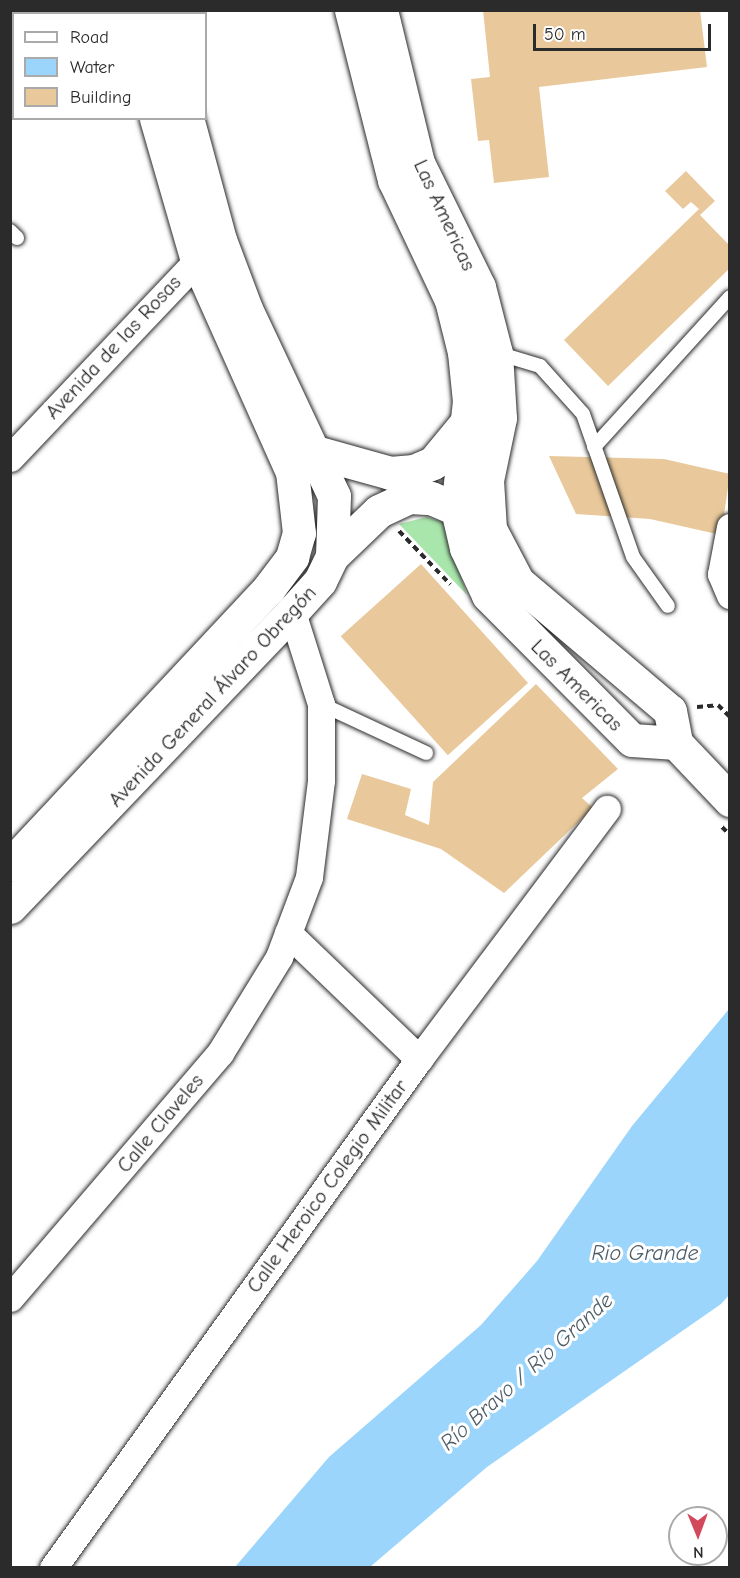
<!DOCTYPE html>
<meta charset="utf-8">
<style>
body{margin:0}
#map{position:relative;width:740px;height:1578px;overflow:hidden;background:#fff;font-family:"Comic Neue",sans-serif}
div>[style]{position:absolute}
.green>*{inset:0;background:#a9e6ac}
.water>*{inset:0;background:#9bd5fb}
.building>*{inset:0;background:#e9c99b;transform-origin:0 0}
.path>*{height:4px;margin-top:-2px;transform-origin:0;background:repeating-linear-gradient(90deg,#2b2b2b 0 6px,transparent 0 10.5px)}
.roads{filter:drop-shadow(0 0 2px #2b2b2b) drop-shadow(0 0 2px #2b2b2b)}
.service>*{height:14px;margin:-7px;padding:0 7px;transform-origin:7px;border-radius:7px;background:#fff}
.minor>*{height:27px;margin:-13.5px;padding:0 13.5px;transform-origin:13.5px;border-radius:13.5px;background:#fff}
.secondary>*{height:33px;margin:-16.5px;padding:0 16.5px;transform-origin:16.5px;border-radius:16.5px;background:#fff}
.primary>*{height:33px;margin:-16.5px;padding:0 16.5px;transform-origin:16.5px;border-radius:16.5px;background:#fff}
span{translate:-50% -50%;white-space:nowrap;text-align:center;line-height:1.15;-webkit-text-stroke:6px #fff;paint-order:stroke}
.street-label{font-size:21px;color:#2b2b2b}
.water-label{font-size:22px;color:#4d5e69;font-style:italic}
.frame{position:absolute;inset:0;border:12px solid #2b2b2b;pointer-events:none}
.legend{position:absolute;left:12px;top:12px;width:195px;height:108px;box-sizing:border-box;background:#fff;border:2px solid #aaa;margin:0;padding:8px 10px;list-style:none;font-size:18px;color:#2b2b2b}
.legend li{display:flex;align-items:center;gap:12px;height:30px}
.legend b{width:30px;border:2px solid #aaa}
.north{position:absolute;left:668px;top:1506px;width:60px;height:60px;box-sizing:border-box;background:#fff;border:2px solid #aaa;border-radius:50%;rotate:179deg;font-size:16px;font-weight:700;line-height:24px;text-align:center;color:#2b2b2b}
.north::after{content:'';display:block;margin:auto;width:21px;height:27px;background:#d1495b;clip-path:polygon(50% 0,100% 100%,50% 72%,0 100%)}
.scale{position:absolute;left:533px;top:24px;width:178px;height:27px;box-sizing:border-box;border:3px solid #2b2b2b;border-top:0;padding-left:8px;font-size:18px;line-height:21px;white-space:nowrap;color:#2b2b2b;-webkit-text-stroke:4px #fff;paint-order:stroke}
</style>
<div id="map">
<div class="green">
<div style="clip-path:polygon(427px 517px,443px 522px,467px 595px,399px 524px)"></div>
</div>
<div class="water">
<div style="clip-path:polygon(729px 1009px,730px 1294px,721px 1304px,487px 1467px,370px 1567px,235px 1567px,329px 1457px,481px 1325px,537px 1261px,632px 1126px)"></div>
</div>
<div class="building">
<div style="clip-path:polygon(483px 10px,700px 10px,707px 67px,539px 87px,549px 177px,494px 183px,489px 140px,478px 141px,471px 79px,490px 77px)"></div>
<div style="clip-path:polygon(686px 171px,715px 201px,700px 215px,730px 246px,730px 268px,608px 386px,564px 340px,699px 209px,691px 202px,683px 209px,665px 191px)"></div>
<div style="clip-path:polygon(549px 456px,664px 459px,730px 474px,721px 535px,650px 519px,576px 514px)"></div>
<div style="left:421px;top:564px;width:160px;height:108px;rotate:48deg"></div>
<div style="clip-path:polygon(536px 684px,618px 769px,582px 798px,593px 808px,504px 893px,441px 849px,347px 819px,362px 774px,411px 789px,405px 815px,429px 825px,433px 782px)"></div>
</div>
<div class="path">
<div style="left:399px;top:531px;width:74px;rotate:46.1deg"></div>
<div style="left:697px;top:707px;width:21px;rotate:-5deg"></div>
<div style="left:718px;top:705px;width:17px;rotate:45deg"></div>
<div style="left:722px;top:827px;width:11px;rotate:45deg"></div>
</div>
<div class="roads">
<div class="service">
<div style="left:10px;top:231px;width:10px;rotate:45deg"></div>
<div style="left:497px;top:353px;width:45px;rotate:16.8deg"></div>
<div style="left:540px;top:366px;width:64px;rotate:48.1deg"></div>
<div style="left:583px;top:414px;width:151px;rotate:70.7deg"></div>
<div style="left:633px;top:557px;width:60px;rotate:54.5deg"></div>
<div style="left:594px;top:447px;width:202px;rotate:-47.8deg"></div>
<div style="left:321px;top:704px;width:116px;rotate:25deg"></div>
</div>
<div class="minor">
<div style="left:95px;top:14px;width:5px;rotate:-53deg"></div>
<div style="left:10px;top:100px;width:5px;rotate:-37deg"></div>
<div style="left:10px;top:458px;width:292px;rotate:-46.5deg"></div>
<div style="left:730px;top:527px;width:48px;rotate:100.8deg"></div>
<div style="left:721px;top:574px;width:23px;rotate:67deg"></div>
<div style="left:288px;top:933px;width:182px;rotate:43.9deg"></div>
<div style="left:10px;top:1298px;width:323px;rotate:-49.4deg"></div>
<div style="left:220px;top:1053px;width:113px;rotate:-58.4deg"></div>
<div style="left:279px;top:957px;width:85px;rotate:-69.4deg"></div>
<div style="left:309px;top:877px;width:98px;rotate:-82.9deg"></div>
<div style="left:321px;top:780px;width:76px;rotate:-90deg"></div>
<div style="left:321px;top:704px;width:96px;rotate:-107.5deg"></div>
<div style="left:53px;top:1568px;width:627px;rotate:-54.28deg"></div>
<div style="left:419px;top:1059px;width:313px;rotate:-53.1deg"></div>
</div>
<div class="secondary">
<div style="left:351px;top:10px;width:175px;rotate:75.8deg"></div>
<div style="left:394px;top:180px;width:133px;rotate:64.6deg"></div>
<div style="left:451px;top:300px;width:54px;rotate:76deg"></div>
<div style="left:464px;top:352px;width:49px;rotate:84.2deg"></div>
<div style="left:469px;top:401px;width:109px;rotate:96.3deg"></div>
<div style="left:457px;top:509px;width:40px;rotate:77deg"></div>
<div style="left:466px;top:548px;width:52px;rotate:64.9deg"></div>
<div style="left:488px;top:595px;width:204px;rotate:45.2deg"></div>
<div style="left:632px;top:740px;width:44px;rotate:3.9deg"></div>
<div style="left:381px;top:10px;width:157px;rotate:76.4deg"></div>
<div style="left:418px;top:163px;width:138px;rotate:63.8deg"></div>
<div style="left:479px;top:287px;width:68px;rotate:75.6deg"></div>
<div style="left:496px;top:353px;width:65px;rotate:86.5deg"></div>
<div style="left:500px;top:418px;width:63px;rotate:101.8deg"></div>
<div style="left:487px;top:480px;width:49px;rotate:86.5deg"></div>
<div style="left:490px;top:529px;width:60px;rotate:62.2deg"></div>
<div style="left:518px;top:582px;width:199px;rotate:40.3deg"></div>
<div style="left:670px;top:711px;width:33px;rotate:79deg"></div>
<div style="left:676px;top:743px;width:79px;rotate:46.5deg"></div>
</div>
<div class="primary">
<div style="left:134px;top:10px;width:4px;rotate:76deg"></div>
<div style="left:167px;top:10px;width:4px;rotate:90deg"></div>
<div style="left:315px;top:452px;width:78px;rotate:15.6deg"></div>
<div style="left:390px;top:473px;width:24px;rotate:-5deg"></div>
<div style="left:414px;top:471px;width:21px;rotate:-23deg"></div>
<div style="left:433px;top:463px;width:50px;rotate:-50.6deg"></div>
<div style="left:332px;top:556px;width:65px;rotate:-43.8deg"></div>
<div style="left:379px;top:511px;width:33px;rotate:-25deg"></div>
<div style="left:409px;top:497px;width:22px;rotate:3deg"></div>
<div style="left:431px;top:498px;width:28px;rotate:23deg"></div>
<div style="left:10px;top:865px;width:379px;rotate:-46.9deg"></div>
<div style="left:269px;top:588px;width:39px;rotate:-53deg"></div>
<div style="left:292px;top:557px;width:25px;rotate:-74deg"></div>
<div style="left:299px;top:533px;width:61px;rotate:-96.5deg"></div>
<div style="left:292px;top:472px;width:235px;rotate:-114.1deg"></div>
<div style="left:196px;top:257px;width:145px;rotate:-106.1deg"></div>
<div style="left:10px;top:907px;width:408px;rotate:-46.3deg"></div>
<div style="left:292px;top:612px;width:42px;rotate:-47.9deg"></div>
<div style="left:320px;top:581px;width:28px;rotate:-64deg"></div>
<div style="left:332px;top:556px;width:60px;rotate:-88.1deg"></div>
<div style="left:334px;top:496px;width:207px;rotate:-115.2deg"></div>
<div style="left:246px;top:309px;width:74px;rotate:-110.6deg"></div>
<div style="left:220px;top:240px;width:126px;rotate:-105.1deg"></div>
</div>
</div>
<div class="street-label">
<span style="left:445px;top:215px;rotate:65deg">Las Americas</span>
<span style="left:113px;top:347px;rotate:-47deg">Avenida de las Rosas</span>
<span style="left:577px;top:685px;rotate:45deg">Las Americas</span>
<span style="left:212px;top:696px;rotate:-47deg">Avenida General Álvaro Obregón</span>
<span style="left:160px;top:1123px;rotate:-50deg">Calle Claveles</span>
<span style="left:327px;top:1186px;rotate:-54deg">Calle Heroico Colegio Militar</span>
</div>
<div class="water-label">
<span style="left:645px;top:1254px">Rio Grande</span>
<span style="left:527px;top:1372px;rotate:-42deg">Río Bravo / Rio Grande</span>
</div>
<div class="frame"></div>
<ul class="legend">
<li><b style="height:8px;background:#fff"></b>Road</li>
<li><b style="height:16px;background:#9bd5fb"></b>Water</li>
<li><b style="height:16px;background:#e9c99b"></b>Building</li>
</ul>
<div class="north">N</div>
<div class="scale">50 m</div>
</div>
